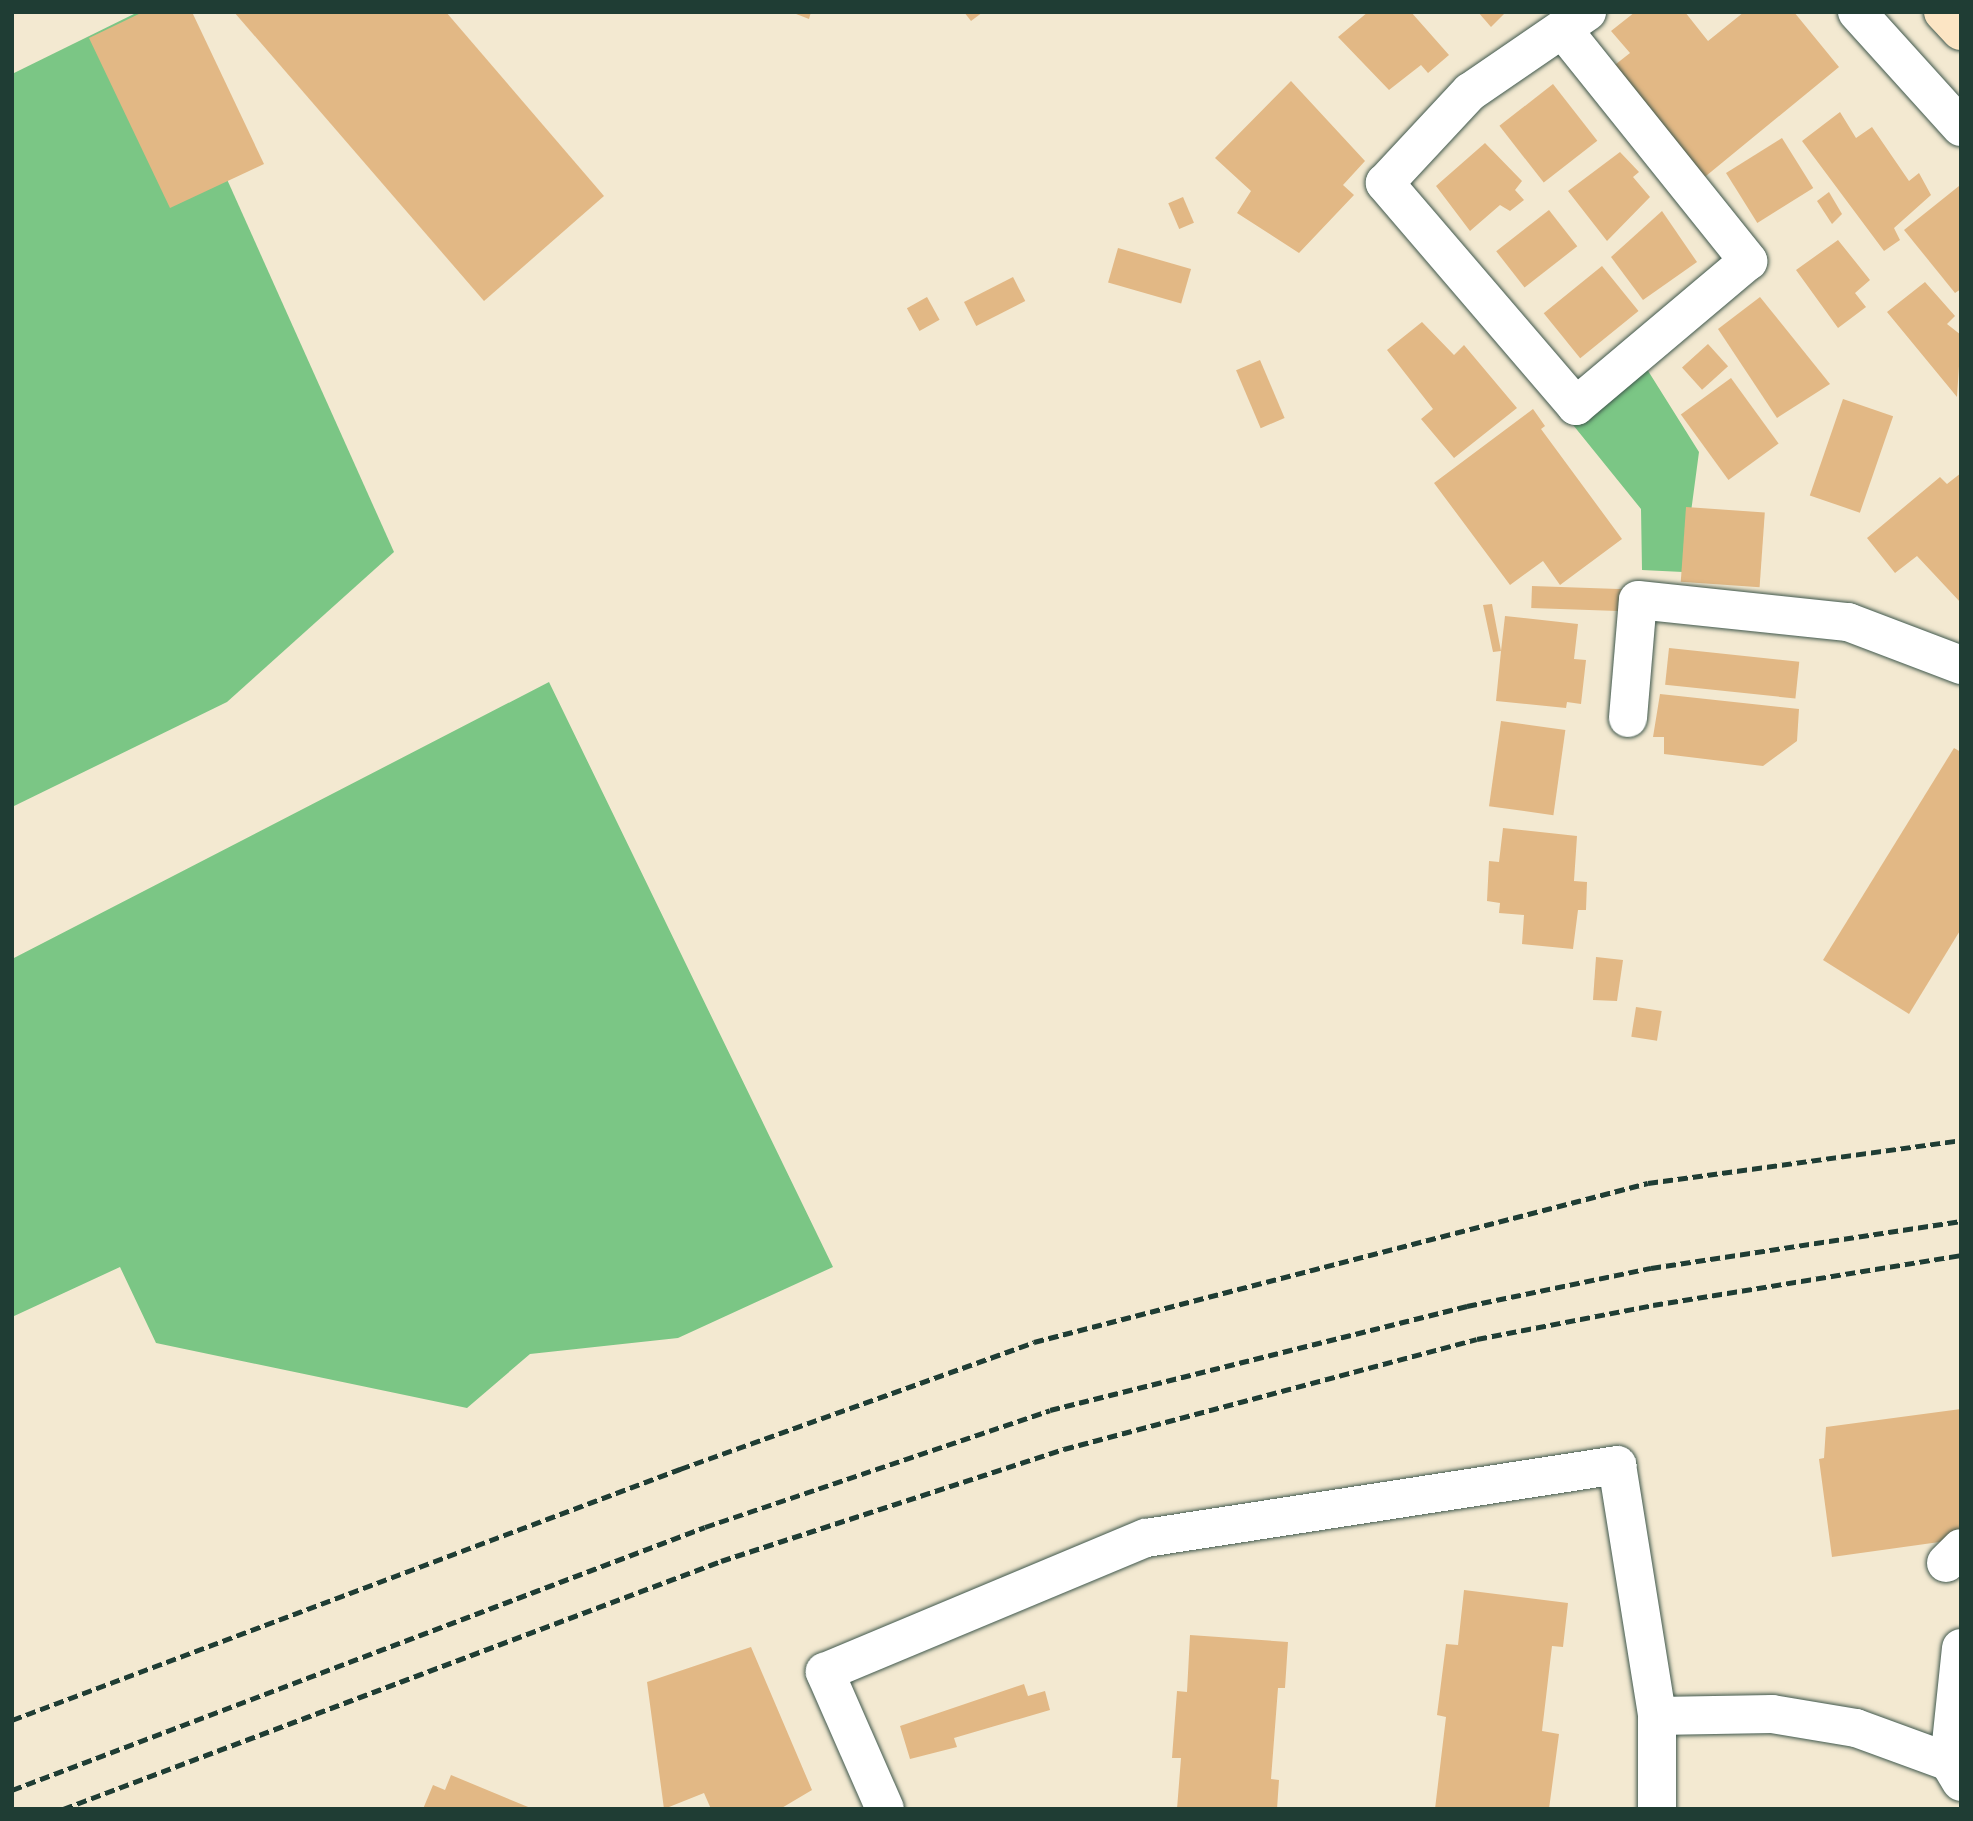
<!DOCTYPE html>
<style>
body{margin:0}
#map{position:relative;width:1973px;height:1821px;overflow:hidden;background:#f3e9d1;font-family:Sriracha,sans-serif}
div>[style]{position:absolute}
.green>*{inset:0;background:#7bc685}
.building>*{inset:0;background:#e2b885;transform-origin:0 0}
.roads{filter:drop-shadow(0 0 2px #3f574c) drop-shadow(0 0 2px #3f574c)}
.street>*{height:38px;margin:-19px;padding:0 19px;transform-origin:19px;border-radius:19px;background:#fff}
.secondary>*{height:38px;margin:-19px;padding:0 19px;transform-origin:19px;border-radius:19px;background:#fce5c4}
.rail>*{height:5px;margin-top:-2.5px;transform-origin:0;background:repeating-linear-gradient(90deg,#1f3d34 0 10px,transparent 0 15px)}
span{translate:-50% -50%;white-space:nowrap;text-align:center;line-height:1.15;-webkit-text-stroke:7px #fbf7ec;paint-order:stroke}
.frame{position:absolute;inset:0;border:14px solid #1f3d34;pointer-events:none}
</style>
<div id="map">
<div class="green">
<div style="clip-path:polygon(138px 12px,152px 12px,394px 552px,227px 702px,12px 807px,12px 74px)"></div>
<div style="clip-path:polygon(1645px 366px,1699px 452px,1683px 572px,1642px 570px,1641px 509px,1565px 415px)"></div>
<div style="clip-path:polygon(549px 682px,833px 1267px,678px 1338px,530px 1354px,467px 1408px,156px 1343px,120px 1267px,12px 1317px,12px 959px)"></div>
</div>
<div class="building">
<div style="clip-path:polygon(143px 12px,192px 12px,264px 164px,170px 208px,89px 38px)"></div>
<div style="clip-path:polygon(234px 12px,446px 12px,604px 196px,484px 301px)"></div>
<div style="clip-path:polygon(791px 12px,811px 12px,809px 19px)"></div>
<div style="clip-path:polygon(964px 12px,983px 12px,971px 21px)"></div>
<div style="clip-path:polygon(1368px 12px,1411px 12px,1449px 55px,1428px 73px,1421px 65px,1389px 90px,1338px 37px)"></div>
<div style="clip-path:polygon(1478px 12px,1506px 12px,1491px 27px)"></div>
<div style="clip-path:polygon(1635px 12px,1685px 12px,1708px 41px,1744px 12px,1794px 12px,1839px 67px,1695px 185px,1611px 68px,1630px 53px,1611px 31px)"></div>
<div style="clip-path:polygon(1291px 81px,1365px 161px,1343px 185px,1354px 195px,1299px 253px,1237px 213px,1251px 191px,1215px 158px)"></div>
<div style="left:1553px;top:84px;width:72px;height:68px;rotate:52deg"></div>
<div style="clip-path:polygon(1840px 112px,1856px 138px,1872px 127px,1909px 181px,1919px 173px,1931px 195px,1894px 228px,1900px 240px,1884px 251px,1802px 141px)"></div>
<div style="left:1782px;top:138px;width:59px;height:66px;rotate:58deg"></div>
<div style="clip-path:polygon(1485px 143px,1522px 181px,1515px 190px,1524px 200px,1510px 211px,1500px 205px,1470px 231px,1436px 186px)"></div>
<div style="clip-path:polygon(1620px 152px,1639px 172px,1633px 177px,1650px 197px,1607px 241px,1568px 191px)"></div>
<div style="clip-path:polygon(1959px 186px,1961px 289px,1955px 293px,1904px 230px)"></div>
<div style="clip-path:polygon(1829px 192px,1842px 214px,1832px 224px,1817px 201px)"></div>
<div style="left:1183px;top:197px;width:28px;height:16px;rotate:67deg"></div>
<div style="left:1549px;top:210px;width:46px;height:67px;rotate:52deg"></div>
<div style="clip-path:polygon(1662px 211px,1697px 262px,1643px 300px,1611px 257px)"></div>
<div style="clip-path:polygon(1838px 240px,1870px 280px,1855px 293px,1866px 307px,1838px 328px,1796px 270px)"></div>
<div style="left:1118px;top:248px;width:76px;height:36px;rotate:16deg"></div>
<div style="left:1602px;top:266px;width:58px;height:75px;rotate:51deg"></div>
<div style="left:1013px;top:277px;width:27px;height:55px;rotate:63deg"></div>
<div style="clip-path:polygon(1925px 282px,1955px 316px,1947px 324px,1961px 335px,1957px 397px,1887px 312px)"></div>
<div style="left:927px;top:297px;width:26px;height:23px;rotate:61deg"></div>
<div style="clip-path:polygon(1760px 297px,1830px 384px,1777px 418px,1718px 329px)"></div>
<div style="clip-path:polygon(1422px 322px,1454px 355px,1464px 345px,1517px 408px,1454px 458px,1421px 419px,1433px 409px,1387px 350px)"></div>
<div style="left:1708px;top:344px;width:30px;height:35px;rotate:48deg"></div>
<div style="left:1260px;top:360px;width:63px;height:26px;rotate:67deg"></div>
<div style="left:1731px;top:378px;width:81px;height:62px;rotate:54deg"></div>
<div style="left:1843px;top:399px;width:53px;height:102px;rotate:19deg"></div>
<div style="clip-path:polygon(1533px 409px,1545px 426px,1541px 429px,1622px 539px,1560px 585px,1543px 561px,1510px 585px,1434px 483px)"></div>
<div style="clip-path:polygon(1961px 473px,1961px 603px,1917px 556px,1895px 573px,1867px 538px,1940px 477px,1947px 484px)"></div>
<div style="left:1686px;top:507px;width:79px;height:75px;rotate:4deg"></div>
<div style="left:1532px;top:586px;width:94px;height:22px;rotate:2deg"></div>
<div style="clip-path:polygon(1492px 604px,1501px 651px,1505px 616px,1578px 624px,1574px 659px,1586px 660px,1581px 704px,1567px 702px,1566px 708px,1496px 701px,1501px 651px,1493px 652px,1483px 605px)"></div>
<div style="left:1669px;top:648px;width:131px;height:37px;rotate:6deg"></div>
<div style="clip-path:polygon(1660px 694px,1799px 709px,1797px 741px,1763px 766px,1664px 754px,1664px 737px,1653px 737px)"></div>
<div style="left:1501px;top:721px;width:65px;height:86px;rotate:8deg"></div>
<div style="clip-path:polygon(1954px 748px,1961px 752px,1961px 929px,1909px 1014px,1823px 960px)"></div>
<div style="clip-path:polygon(1503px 828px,1577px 836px,1574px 881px,1587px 882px,1586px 910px,1578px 910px,1573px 949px,1522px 944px,1524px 915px,1499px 913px,1500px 903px,1487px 901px,1489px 861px,1499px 862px)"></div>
<div style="clip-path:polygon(1596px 957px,1623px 960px,1617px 1001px,1593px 1000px)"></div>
<div style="left:1636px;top:1007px;width:26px;height:30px;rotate:9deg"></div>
<div style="clip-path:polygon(1961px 1409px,1961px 1539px,1832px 1557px,1819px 1459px,1824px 1458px,1826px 1427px)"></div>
<div style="clip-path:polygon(1464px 1590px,1568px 1603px,1563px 1647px,1552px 1646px,1542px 1731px,1559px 1734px,1549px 1809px,1435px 1809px,1446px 1717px,1437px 1715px,1446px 1644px,1458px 1645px)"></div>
<div style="clip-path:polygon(1190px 1635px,1288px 1642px,1285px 1688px,1278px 1688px,1271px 1779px,1279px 1780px,1277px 1809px,1177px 1809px,1181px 1758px,1172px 1758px,1177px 1691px,1187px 1692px)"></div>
<div style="clip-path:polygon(751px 1647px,812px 1790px,780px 1809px,711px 1809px,704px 1793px,664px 1809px,647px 1682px)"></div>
<div style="clip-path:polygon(1024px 1684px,1028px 1696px,1045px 1691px,1050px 1710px,954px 1738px,957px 1747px,910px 1759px,900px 1726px)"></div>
<div style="clip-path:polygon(451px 1775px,533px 1809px,423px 1809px,433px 1785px,445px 1790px)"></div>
</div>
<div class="roads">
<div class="street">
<div style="left:1857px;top:12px;width:155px;rotate:47.9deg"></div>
<div style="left:1564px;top:31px;width:295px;rotate:51.3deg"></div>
<div style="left:1748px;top:261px;width:225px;rotate:139.9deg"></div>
<div style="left:1576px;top:406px;width:294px;rotate:-130.6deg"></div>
<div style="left:1385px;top:183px;width:125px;rotate:-47deg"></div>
<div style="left:1470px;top:92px;width:142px;rotate:-34.4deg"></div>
<div style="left:1628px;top:718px;width:118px;rotate:-85.2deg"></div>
<div style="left:1638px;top:600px;width:211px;rotate:6deg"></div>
<div style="left:1848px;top:622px;width:121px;rotate:20.8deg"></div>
<div style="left:1946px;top:1563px;width:21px;rotate:-45deg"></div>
<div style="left:1961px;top:1648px;width:115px;rotate:96deg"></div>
<div style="left:1949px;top:1762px;width:23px;rotate:59deg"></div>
<div style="left:1657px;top:1716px;width:115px;rotate:-1deg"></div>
<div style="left:1772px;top:1714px;width:85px;rotate:9.5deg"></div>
<div style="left:1856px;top:1728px;width:99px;rotate:20.1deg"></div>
<div style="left:885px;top:1809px;width:150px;rotate:-113.7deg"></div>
<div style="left:825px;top:1672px;width:348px;rotate:-22.7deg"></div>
<div style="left:1146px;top:1538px;width:477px;rotate:-8.8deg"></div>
<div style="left:1617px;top:1465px;width:254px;rotate:80.9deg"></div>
<div style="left:1657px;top:1716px;width:93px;rotate:90deg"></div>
</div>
<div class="secondary">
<div style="left:1943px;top:12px;width:26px;rotate:47deg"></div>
</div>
</div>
<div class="rail">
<div style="left:12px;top:1720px;width:714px;rotate:-20.59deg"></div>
<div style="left:680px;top:1469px;width:376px;rotate:-19.7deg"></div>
<div style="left:1034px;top:1342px;width:634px;rotate:-14.52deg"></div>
<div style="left:1648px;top:1183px;width:316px;rotate:-7.8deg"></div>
<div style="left:12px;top:1790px;width:741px;rotate:-20.78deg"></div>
<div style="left:705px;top:1527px;width:364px;rotate:-18.7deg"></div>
<div style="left:1050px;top:1410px;width:430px;rotate:-14deg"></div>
<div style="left:1467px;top:1306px;width:188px;rotate:-11.7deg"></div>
<div style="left:1651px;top:1268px;width:314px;rotate:-8.6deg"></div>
<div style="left:63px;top:1809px;width:703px;rotate:-20.65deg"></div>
<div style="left:721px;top:1561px;width:361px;rotate:-18.1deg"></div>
<div style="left:1064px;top:1449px;width:427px;rotate:-14.9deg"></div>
<div style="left:1477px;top:1339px;width:179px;rotate:-10.9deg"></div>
<div style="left:1653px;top:1305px;width:312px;rotate:-9.2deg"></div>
</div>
<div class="frame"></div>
</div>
